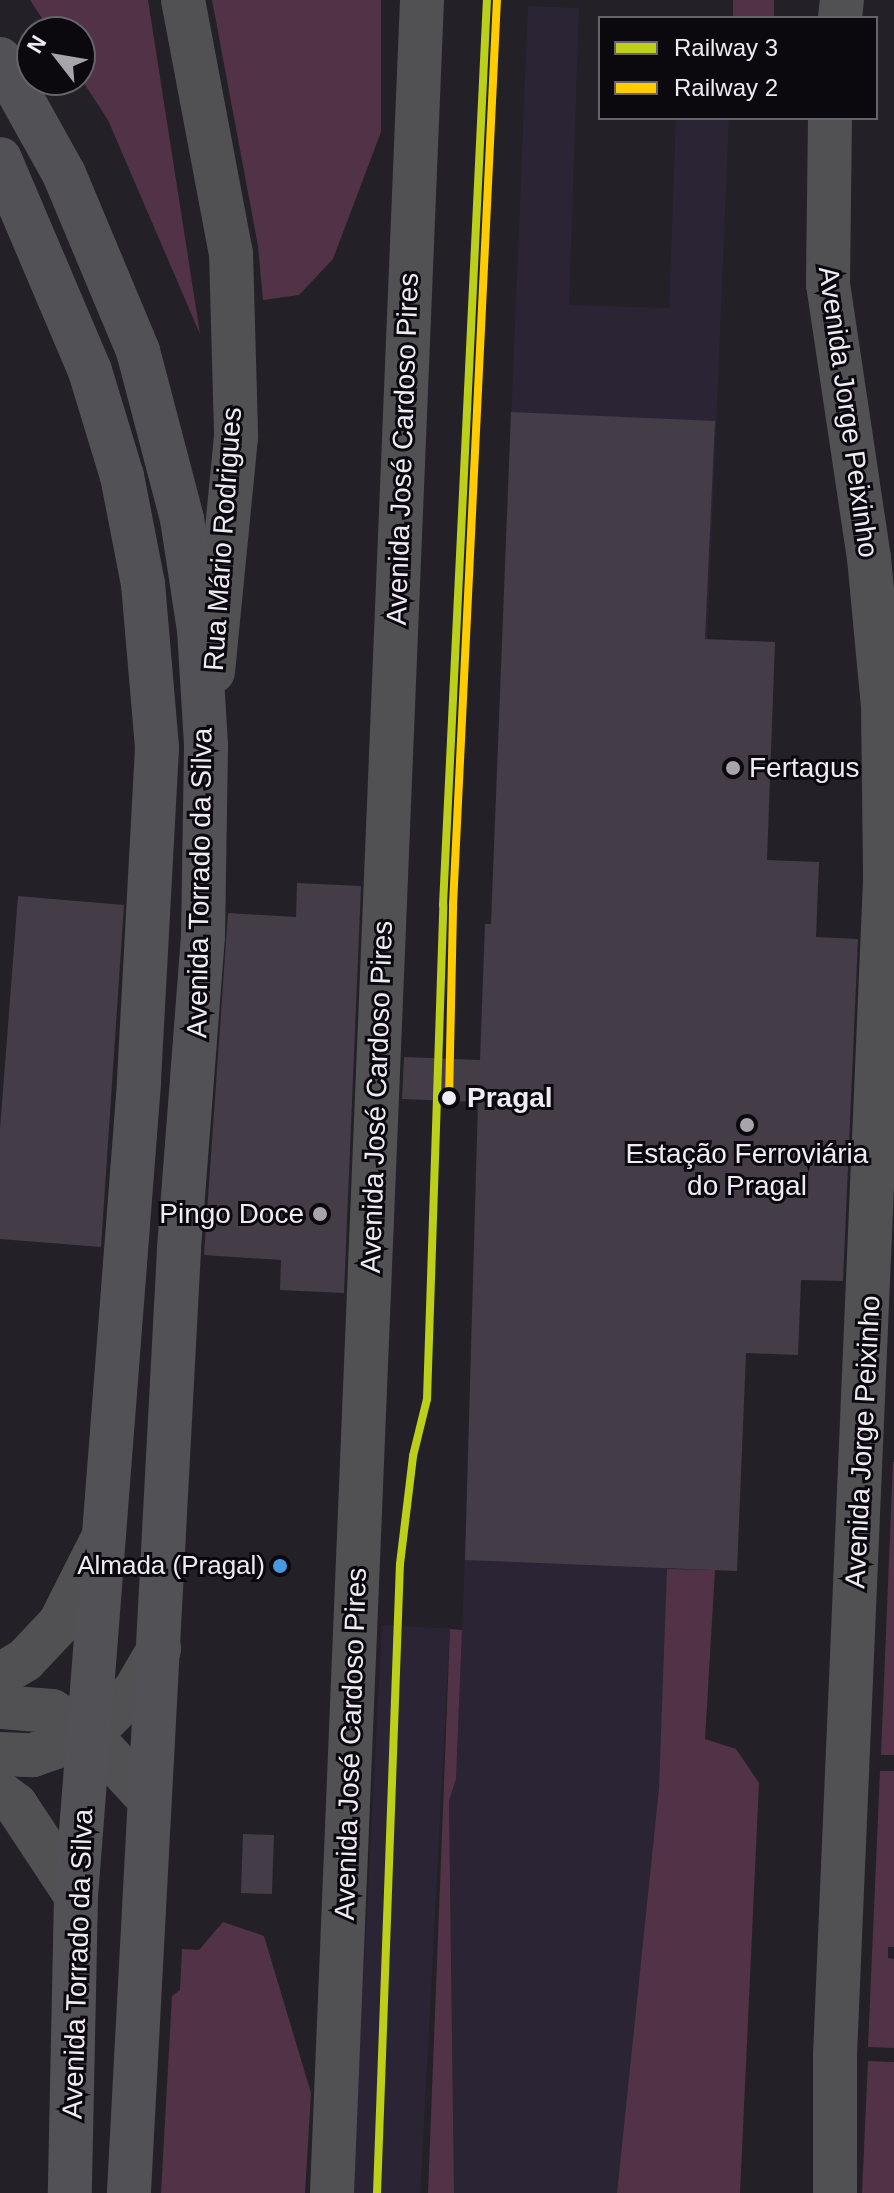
<!DOCTYPE html>
<meta charset="utf-8">
<style>
body{margin:0}
#map{position:relative;width:894px;height:2193px;overflow:hidden;background:#232127;font-family:Helvetica,sans-serif}
div>[style]{position:absolute}
.built>*{inset:0;background:#2b2435;transform-origin:0 0}
.green>*{inset:0;background:#523246;transform-origin:0 0}
.building>*{inset:0;background:#443c47;transform-origin:0 0}
.minor>*{height:44px;margin:-22px;padding:0 22px;transform-origin:22px;border-radius:22px;background:#515154}
.tertiary>*{height:44px;margin:-22px;padding:0 22px;transform-origin:22px;border-radius:22px;background:#515154}
.secondary>*{height:44px;margin:-22px;padding:0 22px;transform-origin:22px;border-radius:22px;background:#525256}
.rail-1>*{height:8px;margin:-4px;padding:0 4px;transform-origin:4px;border-radius:4px;background:#bcd019}
.rail-2>*{height:8px;margin:-4px;padding:0 4px;transform-origin:4px;border-radius:4px;background:#ffcc01}
.dots>*{width:22px;height:22px;translate:-50% -50%;box-sizing:border-box;border:4px solid #0b090e;border-radius:50%}
span{translate:-50% -50%;white-space:nowrap;text-align:center;line-height:1.15;-webkit-text-stroke:6px #0b090e;paint-order:stroke}
.bus-label{font-size:26px;color:#eeebf4}
.right{translate:-100% -50%;text-align:right}
.street-label{font-size:28px;color:#eeebf4}
.poi-label{font-size:28px;color:#eeebf4}
.left{translate:0 -50%;text-align:left}
.stop-label{font-size:28px;color:#eeebf4;font-weight:700}
.legend{position:absolute;left:598px;top:16px;width:280px;height:104px;box-sizing:border-box;background:#0b090e;border:2px solid #66636a;margin:0;padding:10px 14px;list-style:none;font-size:24px;color:#eeebf4}
.legend li{display:flex;align-items:center;gap:16px;height:40px}
.legend b{width:40px;border:2px solid #66636a}
.north{position:absolute;left:16px;top:16px;width:80px;height:80px;box-sizing:border-box;background:#0b090e;border:2px solid #66636a;border-radius:50%;rotate:301deg;font-size:22px;font-weight:700;line-height:32px;text-align:center;color:#eeebf4}
.north::after{content:'';display:block;margin:auto;width:28px;height:36px;background:#a7a4ac;clip-path:polygon(50% 0,100% 100%,50% 72%,0 100%)}
</style>
<div id="map">
<div class="built">
<div style="clip-path:polygon(528px 6px,579px 8px,569px 305px,669px 308px,676px 118px,729px 118px,659px 1788px,617px 2193px,454px 2193px,449px 1801px,456px 1779px)"></div>
<div style="left:382px;top:1625px;width:68px;height:569px;rotate:3deg"></div>
</div>
<div class="green">
<div style="clip-path:polygon(30px 0,148px 0,200px 334px,108px 120px,80px 77px,80px 32px,51px 32px)"></div>
<div style="clip-path:polygon(212px 0,381px 0,381px 132px,333px 259px,299px 295px,263px 300px,258px 246px)"></div>
<div style="left:733px;top:0;width:41px;height:18px"></div>
<div style="clip-path:polygon(893px 1462px,894px 1462px,894px 1755px,881px 1755px)"></div>
<div style="clip-path:polygon(667px 1569px,715px 1570px,705px 1739px,736px 1749px,759px 1783px,740px 2193px,617px 2193px,659px 1788px)"></div>
<div style="clip-path:polygon(450px 1629px,462px 1630px,456px 1779px,449px 1801px,454px 2193px,428px 2193px)"></div>
<div style="clip-path:polygon(880px 1771px,894px 1771px,894px 1947px,888px 1947px,888px 1958px,894px 1959px,894px 2048px,868px 2047px)"></div>
<div style="clip-path:polygon(223px 1922px,264px 1936px,311px 2093px,305px 2193px,161px 2193px,172px 1996px,180px 1990px,182px 1949px,199px 1950px)"></div>
<div style="clip-path:polygon(868px 2061px,894px 2062px,894px 2193px,862px 2193px)"></div>
</div>
<div class="building">
<div style="clip-path:polygon(511px 412px,715px 421px,705px 639px,775px 642px,767px 860px,819px 862px,816px 937px,858px 939px,843px 1281px,801px 1280px,798px 1355px,746px 1353px,737px 1571px,465px 1560px,478px 1102px,402px 1099px,404px 1057px,480px 1060px,485px 924px,491px 924px)"></div>
<div style="clip-path:polygon(297px 883px,361px 886px,344px 1293px,280px 1290px,281px 1260px,204px 1255px,228px 913px,296px 917px)"></div>
<div style="clip-path:polygon(18px 896px,124px 905px,101px 1247px,0 1239px,0 1129px)"></div>
<div style="left:243px;top:1834px;width:31px;height:59px;rotate:2deg"></div>
</div>
<div class="minor">
<div style="left:183px;top:0;width:258px;rotate:79.3deg"></div>
<div style="left:231px;top:253px;width:184px;rotate:88.4deg"></div>
<div style="left:236px;top:437px;width:236px;rotate:95.6deg"></div>
<div style="left:840px;top:18px;width:18px;rotate:-84deg"></div>
<div style="left:830px;top:118px;width:166px;rotate:90.7deg"></div>
<div style="left:828px;top:284px;width:277px;rotate:81.5deg"></div>
<div style="left:869px;top:558px;width:150px;rotate:84.6deg"></div>
<div style="left:883px;top:707px;width:174px;rotate:89.3deg"></div>
<div style="left:885px;top:881px;width:1174px;rotate:92.44deg"></div>
<div style="left:835px;top:2054px;width:139px;rotate:90deg"></div>
<div style="left:332px;top:2193px;width:2195px;rotate:-87.65deg"></div>
</div>
<div class="tertiary">
<div style="left:0;top:1675px;width:29px;rotate:-31deg"></div>
<div style="left:25px;top:1660px;width:51px;rotate:-46.6deg"></div>
<div style="left:60px;top:1623px;width:93px;rotate:-63.2deg"></div>
<div style="left:0;top:1707px;width:52px;rotate:4.4deg"></div>
<div style="left:52px;top:1711px;width:45px;rotate:32.3deg"></div>
<div style="left:90px;top:1735px;width:84px;rotate:47.4deg"></div>
<div style="left:0;top:1754px;width:33px;rotate:2deg"></div>
<div style="left:33px;top:1755px;width:60px;rotate:-19.3deg"></div>
<div style="left:90px;top:1735px;width:64px;rotate:-45deg"></div>
<div style="left:135px;top:1690px;width:48px;rotate:-59.7deg"></div>
<div style="left:0;top:1793px;width:20px;rotate:37deg"></div>
<div style="left:16px;top:1805px;width:109px;rotate:56.6deg"></div>
</div>
<div class="secondary">
<div style="left:0;top:59px;width:132px;rotate:60.9deg"></div>
<div style="left:64px;top:174px;width:192px;rotate:67.3deg"></div>
<div style="left:138px;top:351px;width:174px;rotate:75.3deg"></div>
<div style="left:182px;top:519px;width:112px;rotate:81.3deg"></div>
<div style="left:199px;top:630px;width:116px;rotate:86.5deg"></div>
<div style="left:206px;top:746px;width:190px;rotate:90.9deg"></div>
<div style="left:203px;top:936px;width:315px;rotate:94.4deg"></div>
<div style="left:179px;top:1250px;width:944px;rotate:93.04deg"></div>
<div style="left:0;top:159px;width:230px;rotate:67deg"></div>
<div style="left:90px;top:371px;width:110px;rotate:73.1deg"></div>
<div style="left:122px;top:476px;width:110px;rotate:79deg"></div>
<div style="left:143px;top:584px;width:165px;rotate:85.1deg"></div>
<div style="left:157px;top:748px;width:335px;rotate:93.1deg"></div>
<div style="left:139px;top:1083px;width:815px;rotate:94.43deg"></div>
<div style="left:76px;top:1896px;width:297px;rotate:91.2deg"></div>
</div>
<div class="rail-1">
<div style="left:377px;top:2193px;width:629px;rotate:-87.91deg"></div>
<div style="left:400px;top:1564px;width:109px;rotate:-83.1deg"></div>
<div style="left:413px;top:1456px;width:59px;rotate:-76.2deg"></div>
<div style="left:427px;top:1399px;width:494px;rotate:-88.1deg"></div>
<div style="left:443px;top:905px;width:906px;rotate:-87.22deg"></div>
</div>
<div class="rail-2">
<div style="left:449px;top:1100px;width:195px;rotate:-88.8deg"></div>
<div style="left:453px;top:905px;width:906px;rotate:-87.22deg"></div>
</div>
<div class="dots">
<div style="left:733px;top:768px;background:#a7a4ac"></div>
<div style="left:449px;top:1098px;background:#eeebf4"></div>
<div style="left:747px;top:1125px;background:#a7a4ac"></div>
<div style="left:320px;top:1214px;background:#a7a4ac"></div>
<div style="left:280px;top:1566px;background:#4699e1"></div>
</div>
<div class="bus-label">
<span class="right" style="left:265px;top:1566px">Almada (Pragal)</span>
</div>
<div class="street-label">
<span style="left:848px;top:412px;rotate:82deg">Avenida Jorge Peixinho</span>
<span style="left:403px;top:449px;rotate:-88deg">Avenida José Cardoso Pires</span>
<span style="left:223px;top:539px;rotate:-86deg">Rua Mário Rodrigues</span>
<span style="left:200px;top:883px;rotate:-89deg">Avenida Torrado da Silva</span>
<span style="left:377px;top:1097px;rotate:-88deg">Avenida José Cardoso Pires</span>
<span style="left:863px;top:1442px;rotate:-87deg">Avenida Jorge Peixinho</span>
<span style="left:351px;top:1744px;rotate:-88deg">Avenida José Cardoso Pires</span>
<span style="left:78px;top:1964px;rotate:-88deg">Avenida Torrado da Silva</span>
</div>
<div class="poi-label">
<span class="left" style="left:749px;top:768px">Fertagus</span>
<span style="left:747px;top:1170px">Estação Ferroviária<br>do Pragal</span>
<span class="right" style="left:304px;top:1214px">Pingo Doce</span>
</div>
<div class="stop-label">
<span class="left" style="left:467px;top:1098px">Pragal</span>
</div>
<ul class="legend">
<li><b style="height:10px;background:#bcd019"></b>Railway 3</li>
<li><b style="height:10px;background:#ffcc01"></b>Railway 2</li>
</ul>
<div class="north">N</div>
</div>
